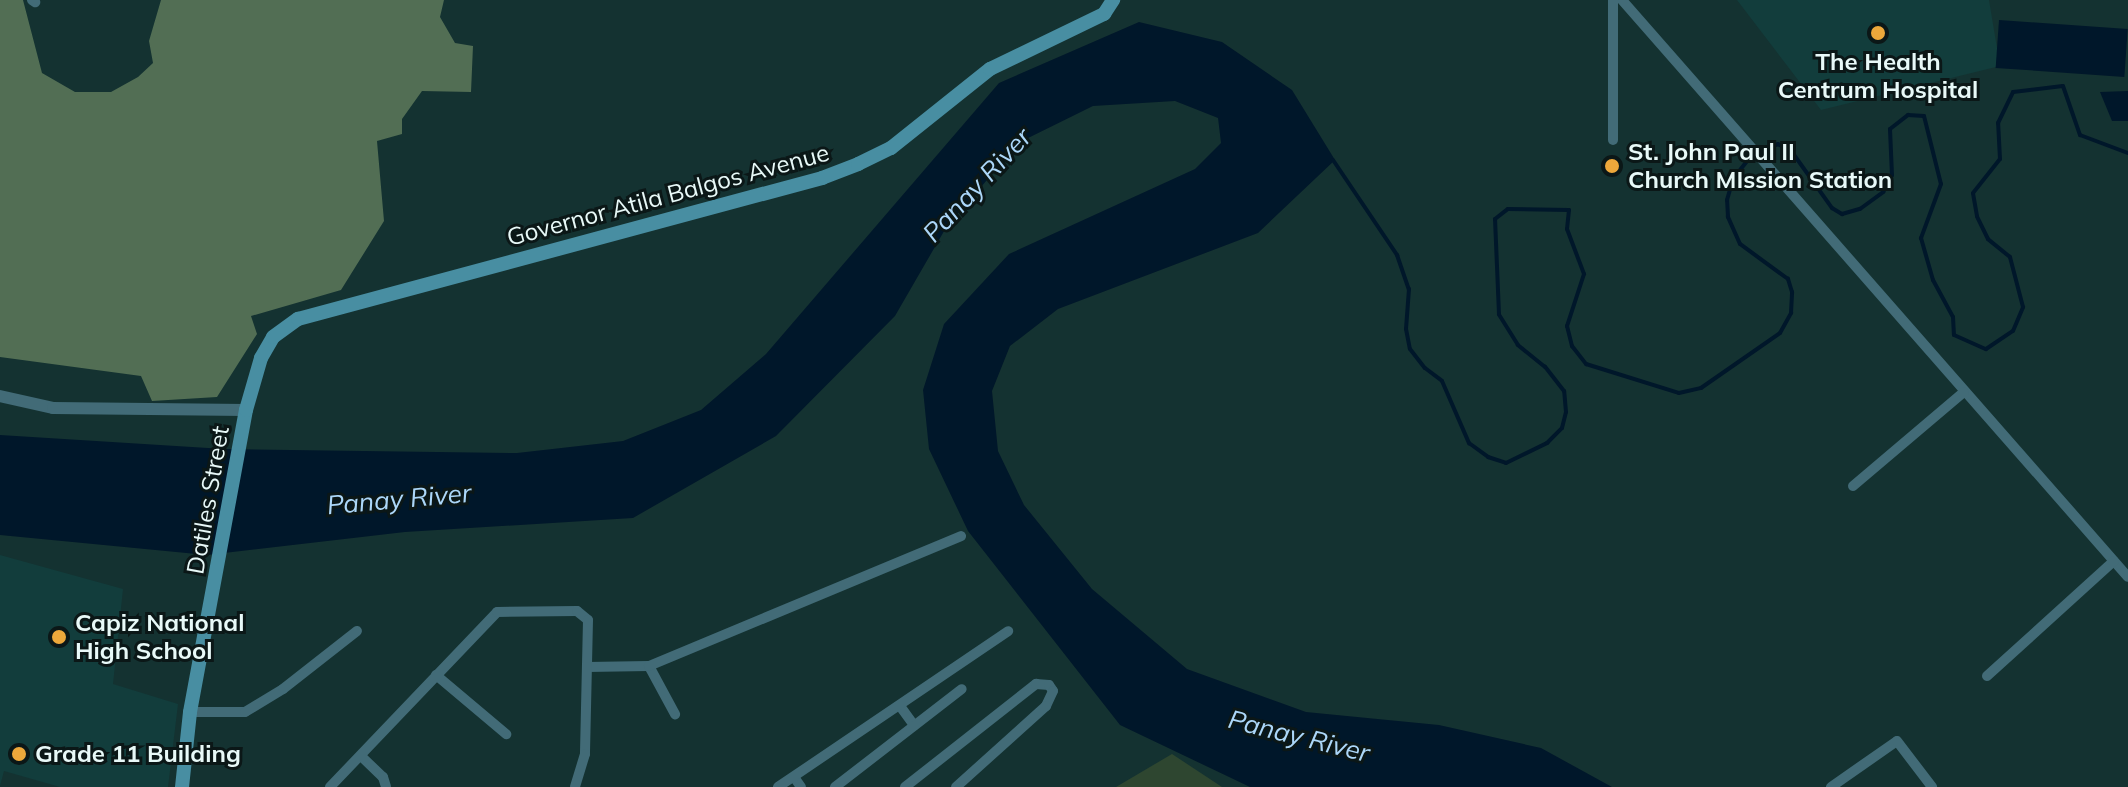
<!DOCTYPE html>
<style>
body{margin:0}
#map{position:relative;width:2128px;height:787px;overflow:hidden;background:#143231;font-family:Mulish,sans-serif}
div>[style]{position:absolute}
.built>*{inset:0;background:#123d3c}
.green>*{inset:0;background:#2e4630}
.forest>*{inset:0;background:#526e54}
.water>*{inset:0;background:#00172a;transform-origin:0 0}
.stream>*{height:4px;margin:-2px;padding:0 2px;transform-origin:2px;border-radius:2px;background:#00172a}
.minor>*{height:10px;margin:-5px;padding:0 5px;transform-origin:5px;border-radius:5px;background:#426b77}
.tertiary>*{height:12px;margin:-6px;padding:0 6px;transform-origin:6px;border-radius:6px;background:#426b77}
.secondary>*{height:14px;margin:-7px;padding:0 7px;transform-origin:7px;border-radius:7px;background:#488ea2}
.dots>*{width:22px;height:22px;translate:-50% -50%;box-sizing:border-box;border:4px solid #0b1717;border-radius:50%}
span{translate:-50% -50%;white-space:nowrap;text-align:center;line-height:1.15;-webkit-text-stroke:6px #0b1717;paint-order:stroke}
.poi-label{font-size:24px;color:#e8f9f8;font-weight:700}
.left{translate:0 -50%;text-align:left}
.street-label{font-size:24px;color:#e8f9f8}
.water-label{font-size:26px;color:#acd7f9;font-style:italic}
</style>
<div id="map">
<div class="built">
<div style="clip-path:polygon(1737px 0,1989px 0,2000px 66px,1821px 110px)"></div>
<div style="clip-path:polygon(0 555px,123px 589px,113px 684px,178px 704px,168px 787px,60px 787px,4px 771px,0 786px)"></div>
</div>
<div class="green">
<div style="clip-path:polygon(1172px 754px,1222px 787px,1116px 787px)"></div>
</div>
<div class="forest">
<div style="clip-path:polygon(0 0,23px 0,42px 73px,75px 92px,111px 92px,138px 77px,153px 63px,149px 41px,161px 0,444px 0,440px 17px,455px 43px,473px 46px,471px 92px,422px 91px,402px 119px,402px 134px,377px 141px,384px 221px,341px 290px,251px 316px,257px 334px,217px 397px,152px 401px,141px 376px,0 357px)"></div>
</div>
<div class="water">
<div style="left:1999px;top:20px;width:129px;height:48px;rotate:4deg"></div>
<div style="clip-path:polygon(1139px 22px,1222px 42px,1292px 90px,1335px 160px,1258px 233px,1058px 309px,1010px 346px,992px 391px,998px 451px,1024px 505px,1092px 589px,1187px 669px,1306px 712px,1439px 725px,1541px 748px,1612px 787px,1250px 787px,1120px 725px,968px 531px,929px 449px,923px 390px,944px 324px,1009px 254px,1195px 169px,1221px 143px,1218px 118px,1175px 101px,1093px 106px,1020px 142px,947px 226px,895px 316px,776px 436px,633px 518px,405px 532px,207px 555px,0 535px,0 435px,224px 449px,517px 453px,623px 441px,701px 410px,766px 354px,999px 83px)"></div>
<div style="clip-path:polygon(2128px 91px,2128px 121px,2112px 121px,2100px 92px)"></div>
</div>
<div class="stream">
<div style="left:1333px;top:160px;width:115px;rotate:56deg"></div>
<div style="left:1397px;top:255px;width:36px;rotate:71deg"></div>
<div style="left:1409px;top:289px;width:40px;rotate:94.3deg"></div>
<div style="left:1406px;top:329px;width:20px;rotate:79deg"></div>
<div style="left:1410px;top:349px;width:24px;rotate:52deg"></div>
<div style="left:1425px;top:368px;width:21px;rotate:37deg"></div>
<div style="left:1442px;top:381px;width:68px;rotate:66.5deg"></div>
<div style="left:1469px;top:443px;width:24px;rotate:36deg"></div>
<div style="left:1488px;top:457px;width:19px;rotate:18deg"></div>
<div style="left:1506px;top:463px;width:46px;rotate:-26deg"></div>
<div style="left:1547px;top:443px;width:21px;rotate:-45deg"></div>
<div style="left:1562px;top:428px;width:16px;rotate:-76deg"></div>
<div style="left:1566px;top:412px;width:21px;rotate:-95deg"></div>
<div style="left:1564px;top:391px;width:31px;rotate:-128deg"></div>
<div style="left:1545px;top:367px;width:35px;rotate:-141deg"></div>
<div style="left:1518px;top:345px;width:36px;rotate:-122deg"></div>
<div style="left:1499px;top:314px;width:95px;rotate:-92.4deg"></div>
<div style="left:1495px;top:219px;width:16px;rotate:-38deg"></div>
<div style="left:1508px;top:209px;width:61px;rotate:0.9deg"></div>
<div style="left:1569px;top:210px;width:19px;rotate:96deg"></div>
<div style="left:1567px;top:229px;width:48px;rotate:69.3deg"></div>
<div style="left:1584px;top:274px;width:55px;rotate:108.1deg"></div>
<div style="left:1567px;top:326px;width:21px;rotate:76deg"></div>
<div style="left:1572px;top:346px;width:23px;rotate:52deg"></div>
<div style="left:1586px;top:364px;width:97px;rotate:17.3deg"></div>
<div style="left:1679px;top:393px;width:23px;rotate:-13deg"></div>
<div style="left:1701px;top:388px;width:96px;rotate:-34.8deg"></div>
<div style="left:1780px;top:333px;width:23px;rotate:-61deg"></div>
<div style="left:1791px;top:313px;width:21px;rotate:-87deg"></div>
<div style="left:1792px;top:292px;width:14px;rotate:-107deg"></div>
<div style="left:1788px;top:279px;width:59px;rotate:-143.9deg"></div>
<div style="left:1740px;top:244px;width:30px;rotate:-114deg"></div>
<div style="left:1728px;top:217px;width:17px;rotate:-93deg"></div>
<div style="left:1727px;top:200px;width:22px;rotate:-74deg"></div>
<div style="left:1733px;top:179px;width:34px;rotate:-52deg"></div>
<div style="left:1754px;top:152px;width:25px;rotate:-18deg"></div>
<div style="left:1778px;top:144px;width:16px;rotate:30deg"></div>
<div style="left:1792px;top:152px;width:69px;rotate:54.5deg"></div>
<div style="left:1832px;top:208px;width:12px;rotate:31deg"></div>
<div style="left:1842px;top:214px;width:19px;rotate:-16deg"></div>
<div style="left:1860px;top:209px;width:29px;rotate:-36deg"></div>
<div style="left:1883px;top:192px;width:19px;rotate:-62deg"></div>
<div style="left:1892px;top:175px;width:46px;rotate:-92.5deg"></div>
<div style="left:1890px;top:129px;width:23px;rotate:-38deg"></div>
<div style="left:1908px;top:115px;width:16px;rotate:4deg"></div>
<div style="left:1924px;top:116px;width:70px;rotate:76deg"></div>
<div style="left:1941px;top:184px;width:58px;rotate:110.3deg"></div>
<div style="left:1921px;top:238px;width:44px;rotate:74.1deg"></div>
<div style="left:1933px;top:280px;width:42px;rotate:61.6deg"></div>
<div style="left:1953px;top:317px;width:18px;rotate:87deg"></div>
<div style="left:1954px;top:335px;width:35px;rotate:24deg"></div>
<div style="left:1986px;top:349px;width:32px;rotate:-34deg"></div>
<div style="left:2013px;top:331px;width:26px;rotate:-67deg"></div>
<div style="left:2023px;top:307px;width:52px;rotate:-104.6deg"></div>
<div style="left:2010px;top:257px;width:28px;rotate:-141deg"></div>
<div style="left:1988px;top:239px;width:25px;rotate:-116deg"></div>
<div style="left:1977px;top:216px;width:23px;rotate:-100deg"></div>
<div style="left:1973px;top:193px;width:43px;rotate:-51.5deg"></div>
<div style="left:2000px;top:159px;width:36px;rotate:-93deg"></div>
<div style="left:1998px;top:123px;width:34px;rotate:-64deg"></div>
<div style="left:2013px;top:92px;width:50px;rotate:-6.8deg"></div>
<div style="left:2063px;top:86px;width:52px;rotate:70.9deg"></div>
<div style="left:2080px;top:135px;width:51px;rotate:20.6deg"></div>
</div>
<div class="minor">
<div style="left:32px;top:0;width:4px;rotate:34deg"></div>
<div style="left:1622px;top:0;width:767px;rotate:48.75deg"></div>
<div style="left:1613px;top:140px;width:140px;rotate:-90deg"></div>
<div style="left:1853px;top:486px;width:145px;rotate:-40.3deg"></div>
<div style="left:649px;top:666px;width:55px;rotate:61.6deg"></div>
<div style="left:587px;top:667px;width:62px;rotate:-0.9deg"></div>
<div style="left:649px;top:666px;width:338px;rotate:-22.6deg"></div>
<div style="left:436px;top:675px;width:92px;rotate:40.1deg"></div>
<div style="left:1987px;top:676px;width:171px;rotate:-42.2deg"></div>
<div style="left:900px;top:706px;width:24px;rotate:54deg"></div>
<div style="left:190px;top:712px;width:55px"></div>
<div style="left:245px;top:712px;width:44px;rotate:-31.2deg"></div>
<div style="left:283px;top:689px;width:94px;rotate:-38.1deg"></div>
<div style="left:362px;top:757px;width:29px;rotate:44deg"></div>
<div style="left:383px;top:777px;width:10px;rotate:73deg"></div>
<div style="left:794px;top:777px;width:12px;rotate:55deg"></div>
<div style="left:330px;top:787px;width:242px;rotate:-46.3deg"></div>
<div style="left:497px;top:612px;width:80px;rotate:-0.7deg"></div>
<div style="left:577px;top:611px;width:14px;rotate:39deg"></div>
<div style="left:588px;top:620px;width:134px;rotate:91.3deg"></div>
<div style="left:585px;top:754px;width:34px;rotate:107deg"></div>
<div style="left:778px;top:787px;width:278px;rotate:-34.1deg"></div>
<div style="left:835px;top:787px;width:160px;rotate:-37.7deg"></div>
<div style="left:905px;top:787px;width:167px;rotate:-38.2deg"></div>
<div style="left:1036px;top:684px;width:13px;rotate:4deg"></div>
<div style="left:1049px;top:685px;width:7px;rotate:56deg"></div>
<div style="left:1053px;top:691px;width:17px;rotate:115deg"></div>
<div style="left:1046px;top:706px;width:121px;rotate:138deg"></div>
<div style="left:1831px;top:787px;width:80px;rotate:-34.9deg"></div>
<div style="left:1897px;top:741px;width:58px;rotate:52.7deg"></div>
</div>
<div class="tertiary">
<div style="left:0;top:396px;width:54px;rotate:12.8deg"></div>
<div style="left:53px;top:408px;width:193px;rotate:0.6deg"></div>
</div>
<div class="secondary">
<div style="left:182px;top:787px;width:75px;rotate:-83.9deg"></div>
<div style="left:190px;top:712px;width:307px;rotate:-79.5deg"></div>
<div style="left:246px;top:410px;width:54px;rotate:-73.9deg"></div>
<div style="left:261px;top:358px;width:24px;rotate:-60deg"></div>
<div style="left:273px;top:337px;width:31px;rotate:-36deg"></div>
<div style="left:298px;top:319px;width:543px;rotate:-15.06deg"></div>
<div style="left:822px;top:178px;width:39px;rotate:-21deg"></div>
<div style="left:858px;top:164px;width:37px;rotate:-26deg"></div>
<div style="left:891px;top:148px;width:127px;rotate:-38.6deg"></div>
<div style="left:990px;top:69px;width:127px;rotate:-25.8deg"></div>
<div style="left:1104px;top:14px;width:17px;rotate:-57deg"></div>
</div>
<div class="dots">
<div style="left:1878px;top:33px;background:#eda83b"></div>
<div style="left:1612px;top:166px;background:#eda83b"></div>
<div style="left:59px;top:637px;background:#eda83b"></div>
<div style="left:19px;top:754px;background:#eda83b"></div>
</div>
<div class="poi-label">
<span style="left:1878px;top:76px">The Health<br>Centrum Hospital</span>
<span class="left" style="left:1628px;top:166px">St. John Paul II<br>Church MIssion Station</span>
<span class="left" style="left:75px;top:637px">Capiz National<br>High School</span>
<span class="left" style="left:35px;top:754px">Grade 11 Building</span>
</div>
<div class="street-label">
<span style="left:668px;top:195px;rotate:-15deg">Governor Atila Balgos Avenue</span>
<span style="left:208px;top:500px;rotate:-80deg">Datiles Street</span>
</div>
<div class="water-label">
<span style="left:977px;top:185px;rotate:-47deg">Panay River</span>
<span style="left:399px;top:499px;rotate:-5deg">Panay River</span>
<span style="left:1299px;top:736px;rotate:14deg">Panay River</span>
</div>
</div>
